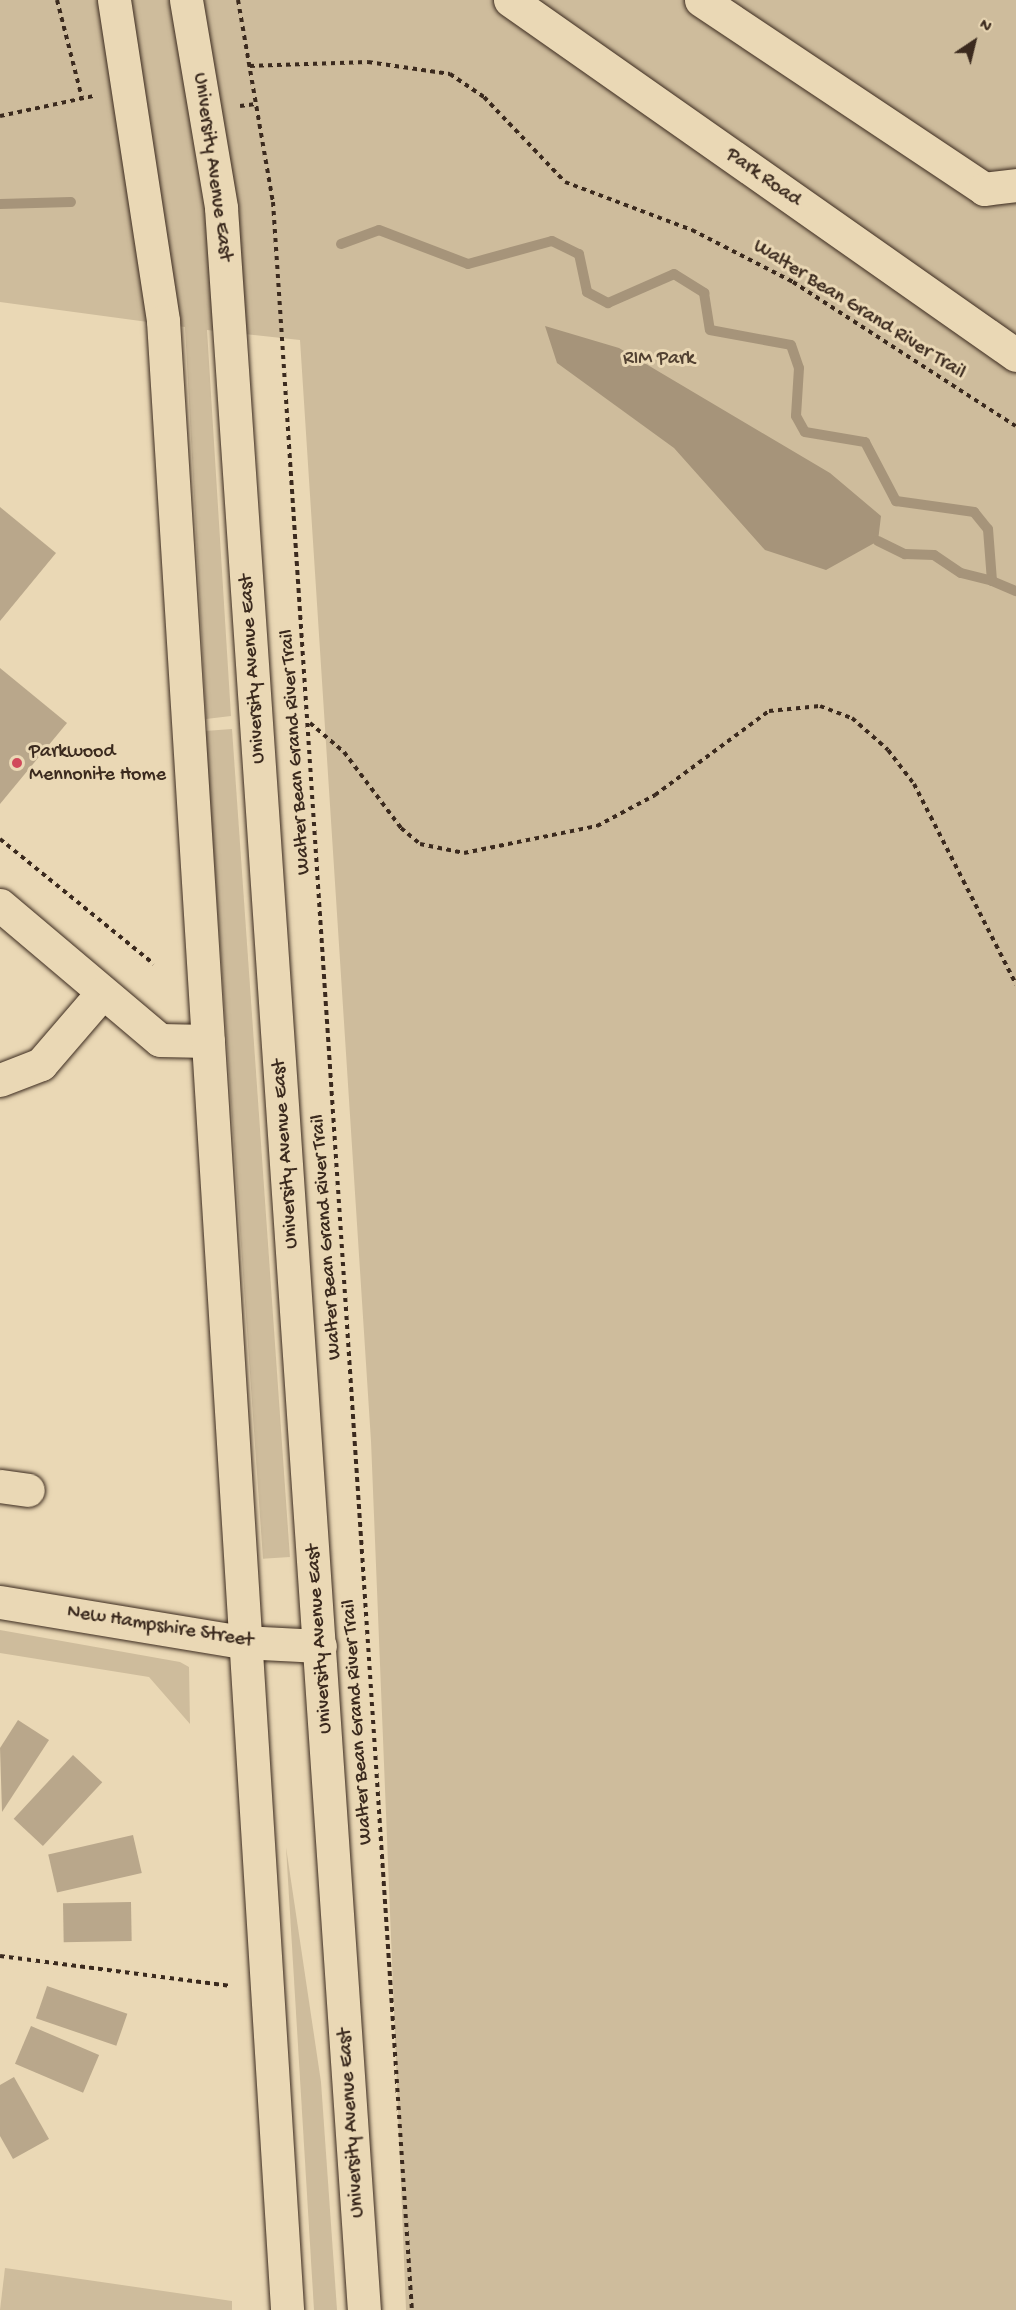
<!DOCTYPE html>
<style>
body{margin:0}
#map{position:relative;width:1016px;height:2310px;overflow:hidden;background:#ead8b5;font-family:"Gochi Hand",sans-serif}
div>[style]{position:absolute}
.green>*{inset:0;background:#cebc9c;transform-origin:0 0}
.water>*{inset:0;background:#a6947a}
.stream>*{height:10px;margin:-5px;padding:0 5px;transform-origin:5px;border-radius:5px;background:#a6947a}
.building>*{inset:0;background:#b9a78b;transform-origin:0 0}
.path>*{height:4px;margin-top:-2px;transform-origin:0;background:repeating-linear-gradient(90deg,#3b2a1e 0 4.5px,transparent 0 9px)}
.roads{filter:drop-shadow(0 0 2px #3b2a1e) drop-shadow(0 0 2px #3b2a1e)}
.minor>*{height:33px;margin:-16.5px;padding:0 16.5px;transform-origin:16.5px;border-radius:16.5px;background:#ead8b5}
.major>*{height:33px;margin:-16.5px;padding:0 16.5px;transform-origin:16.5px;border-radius:16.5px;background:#ead8b5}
.dots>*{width:16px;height:16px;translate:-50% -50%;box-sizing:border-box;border:3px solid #ead8b5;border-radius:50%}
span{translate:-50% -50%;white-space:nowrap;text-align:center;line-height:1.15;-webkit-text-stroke:6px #ead8b5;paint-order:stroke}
.street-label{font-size:20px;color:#3b2a1e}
.park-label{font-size:20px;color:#514031}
.poi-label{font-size:20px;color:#3b2a1e}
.left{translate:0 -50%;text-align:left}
.north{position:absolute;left:944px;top:12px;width:60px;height:60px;-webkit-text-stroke:4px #ead8b5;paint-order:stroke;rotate:35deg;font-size:16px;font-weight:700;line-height:24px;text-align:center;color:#3b2a1e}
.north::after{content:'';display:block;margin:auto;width:21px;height:27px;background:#3b2a1e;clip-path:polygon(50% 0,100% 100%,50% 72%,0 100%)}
</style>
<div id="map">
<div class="green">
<div style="clip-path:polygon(0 0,1016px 0,1016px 2310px,406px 2310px,371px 1441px,300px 340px,207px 330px,231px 716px,206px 719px,185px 327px,0 302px)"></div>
<div style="left:232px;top:729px;width:830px;height:27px;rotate:86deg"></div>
<div style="clip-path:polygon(0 1630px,180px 1662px,189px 1667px,190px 1724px,149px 1677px,0 1653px)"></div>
<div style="clip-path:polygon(286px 1847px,321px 2082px,337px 2310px,314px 2310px)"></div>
<div style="clip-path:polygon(5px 2268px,232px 2301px,232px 2310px,0 2310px)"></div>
</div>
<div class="water">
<div style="clip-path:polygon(545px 326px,619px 348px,830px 473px,881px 516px,878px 541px,826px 570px,765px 550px,674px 448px,557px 363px)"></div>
</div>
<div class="stream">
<div style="left:0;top:204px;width:71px;rotate:-1.6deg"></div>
<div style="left:341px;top:244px;width:40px;rotate:-20.2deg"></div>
<div style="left:379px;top:230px;width:95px;rotate:20.9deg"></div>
<div style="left:468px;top:264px;width:87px;rotate:-15.3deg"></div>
<div style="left:552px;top:241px;width:30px;rotate:26deg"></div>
<div style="left:579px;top:254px;width:39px;rotate:78deg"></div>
<div style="left:587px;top:292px;width:24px;rotate:28deg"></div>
<div style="left:608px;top:303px;width:72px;rotate:-23.7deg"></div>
<div style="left:674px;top:274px;width:36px;rotate:32deg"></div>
<div style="left:704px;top:293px;width:37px;rotate:81deg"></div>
<div style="left:710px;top:330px;width:82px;rotate:10.5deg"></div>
<div style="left:791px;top:345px;width:24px;rotate:71deg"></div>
<div style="left:799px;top:368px;width:48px;rotate:93.6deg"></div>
<div style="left:796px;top:416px;width:18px;rotate:61deg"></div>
<div style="left:805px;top:432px;width:61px;rotate:9.5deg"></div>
<div style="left:865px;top:442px;width:67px;rotate:62.3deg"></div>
<div style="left:896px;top:501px;width:79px;rotate:8deg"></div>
<div style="left:974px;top:512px;width:22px;rotate:51deg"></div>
<div style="left:988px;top:529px;width:52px;rotate:85.6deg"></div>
<div style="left:992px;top:581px;width:26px;rotate:23deg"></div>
<div style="left:878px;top:541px;width:30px;rotate:26deg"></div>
<div style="left:905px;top:554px;width:29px;rotate:2deg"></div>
<div style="left:934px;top:555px;width:32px;rotate:34deg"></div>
<div style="left:961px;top:573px;width:32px;rotate:14deg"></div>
</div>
<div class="building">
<div style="clip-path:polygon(0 507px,56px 553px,0 621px)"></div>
<div style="clip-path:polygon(0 668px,67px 723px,0 804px)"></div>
<div style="clip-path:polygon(18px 1720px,49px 1740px,2px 1812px,0 1748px)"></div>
<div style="left:73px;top:1755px;width:40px;height:87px;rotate:43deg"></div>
<div style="left:133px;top:1835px;width:39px;height:87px;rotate:77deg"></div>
<div style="left:131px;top:1902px;width:39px;height:68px;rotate:89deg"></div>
<div style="left:47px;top:1986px;width:85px;height:34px;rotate:19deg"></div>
<div style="left:31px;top:2026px;width:74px;height:41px;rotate:23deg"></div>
<div style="clip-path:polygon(14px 2077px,49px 2139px,13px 2159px,0 2136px,0 2085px)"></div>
</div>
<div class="path">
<div style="left:57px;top:0;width:101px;rotate:75.7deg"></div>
<div style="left:238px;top:0;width:205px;rotate:80.2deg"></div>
<div style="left:273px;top:202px;width:2113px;rotate:86.23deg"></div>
<div style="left:250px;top:66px;width:118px;rotate:-1.9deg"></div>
<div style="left:368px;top:62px;width:83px;rotate:8.3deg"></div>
<div style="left:450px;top:74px;width:41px;rotate:34.1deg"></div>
<div style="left:484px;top:97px;width:117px;rotate:46.4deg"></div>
<div style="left:565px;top:182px;width:136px;rotate:20.7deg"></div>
<div style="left:692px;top:230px;width:114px;rotate:27.2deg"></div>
<div style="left:793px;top:282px;width:265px;rotate:32.9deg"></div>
<div style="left:240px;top:106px;width:16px;rotate:-7deg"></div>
<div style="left:0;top:116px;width:95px;rotate:-12.1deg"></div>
<div style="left:310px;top:723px;width:45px;rotate:40.5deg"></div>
<div style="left:344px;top:752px;width:95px;rotate:53.1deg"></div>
<div style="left:401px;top:828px;width:25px;rotate:40deg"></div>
<div style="left:420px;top:844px;width:45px;rotate:11.6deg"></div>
<div style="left:464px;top:853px;width:136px;rotate:-11.5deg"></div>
<div style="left:597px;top:826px;width:66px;rotate:-28.1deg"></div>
<div style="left:655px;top:795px;width:142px;rotate:-36.4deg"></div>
<div style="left:769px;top:711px;width:51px;rotate:-5.6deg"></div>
<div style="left:820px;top:706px;width:34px;rotate:21deg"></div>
<div style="left:852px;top:718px;width:48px;rotate:41.6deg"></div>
<div style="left:888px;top:750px;width:43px;rotate:52.6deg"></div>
<div style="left:914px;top:784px;width:225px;rotate:63deg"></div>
<div style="left:0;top:839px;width:198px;rotate:39.1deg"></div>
<div style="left:0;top:1956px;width:233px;rotate:7.4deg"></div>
</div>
<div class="roads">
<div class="minor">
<div style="left:510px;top:0;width:618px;rotate:35.05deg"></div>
<div style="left:701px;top:0;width:340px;rotate:33.7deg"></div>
<div style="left:984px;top:189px;width:32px;rotate:-7deg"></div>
<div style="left:0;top:905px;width:209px;rotate:40.2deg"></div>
<div style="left:160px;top:1040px;width:48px;rotate:1.2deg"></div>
<div style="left:0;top:1080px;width:44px;rotate:-21.3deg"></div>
<div style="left:41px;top:1064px;width:94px;rotate:-49.3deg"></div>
<div style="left:0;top:1486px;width:28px;rotate:8deg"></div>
<div style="left:0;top:1602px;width:245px;rotate:9.4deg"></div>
<div style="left:242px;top:1642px;width:78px;rotate:2.9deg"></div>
</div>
<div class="major">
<div style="left:114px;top:0;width:325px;rotate:81.3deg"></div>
<div style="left:163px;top:321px;width:1993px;rotate:86.43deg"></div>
<div style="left:186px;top:0;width:211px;rotate:80.4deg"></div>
<div style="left:221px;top:208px;width:2107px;rotate:86.11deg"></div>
</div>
</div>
<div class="dots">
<div style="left:17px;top:763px;background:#d1495b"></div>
</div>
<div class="street-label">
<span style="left:212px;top:167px;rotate:82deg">University Avenue East</span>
<span style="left:763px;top:178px;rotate:35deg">Park Road</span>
<span style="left:859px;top:310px;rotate:32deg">Walter Bean Grand River Trail</span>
<span style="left:253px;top:669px;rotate:-94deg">University Avenue East</span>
<span style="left:296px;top:752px;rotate:-94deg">Walter Bean Grand River Trail</span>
<span style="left:286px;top:1154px;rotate:-94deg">University Avenue East</span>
<span style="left:327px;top:1237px;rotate:-94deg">Walter Bean Grand River Trail</span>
<span style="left:160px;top:1627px;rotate:9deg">New Hampshire Street</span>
<span style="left:320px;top:1639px;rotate:-94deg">University Avenue East</span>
<span style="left:358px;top:1722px;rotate:-94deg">Walter Bean Grand River Trail</span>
<span style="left:352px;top:2123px;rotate:-94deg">University Avenue East</span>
</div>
<div class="park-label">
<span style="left:659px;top:359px">RIM Park</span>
</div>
<div class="poi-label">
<span class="left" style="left:29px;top:764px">Parkwood<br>Mennonite Home</span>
</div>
<div class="north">N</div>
</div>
